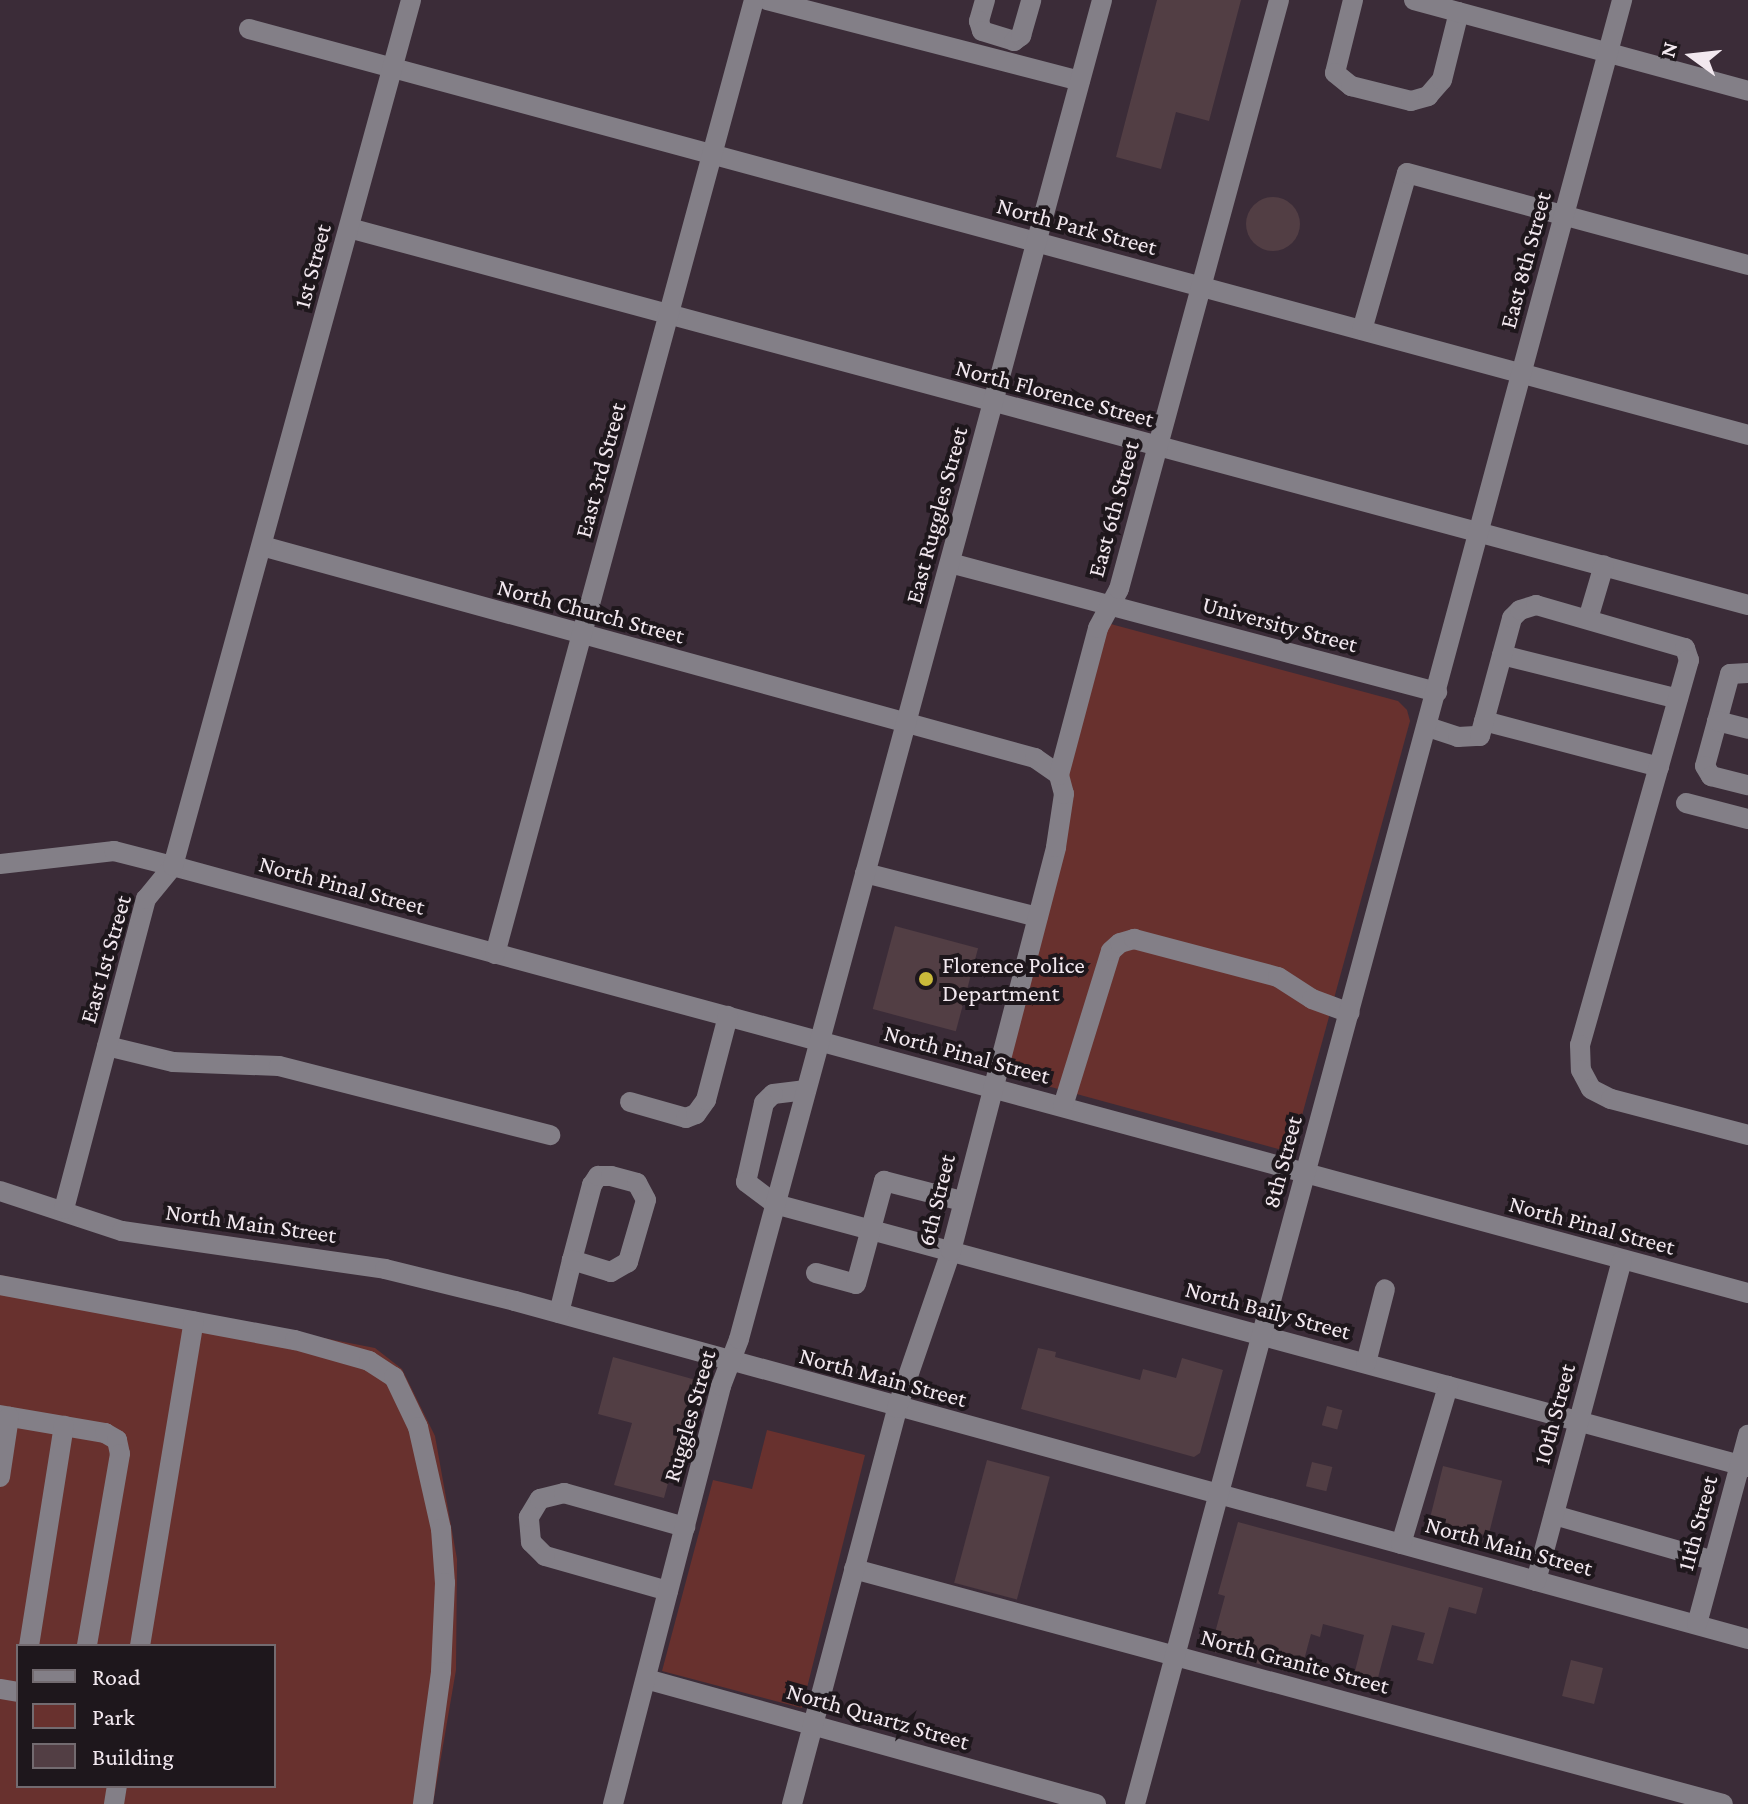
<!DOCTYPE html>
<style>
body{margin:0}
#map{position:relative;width:1748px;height:1804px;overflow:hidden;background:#3b2c38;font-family:"Crimson Pro",serif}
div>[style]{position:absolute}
.green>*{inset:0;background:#68312e}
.building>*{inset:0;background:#523e44;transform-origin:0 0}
.round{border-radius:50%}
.minor>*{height:20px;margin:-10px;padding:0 10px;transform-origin:10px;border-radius:10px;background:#837f87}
.dots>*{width:22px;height:22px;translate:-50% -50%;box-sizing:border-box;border:4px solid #1e171c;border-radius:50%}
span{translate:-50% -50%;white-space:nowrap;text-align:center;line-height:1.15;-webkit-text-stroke:8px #1e171c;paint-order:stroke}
.street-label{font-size:24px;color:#f2e8ef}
.poi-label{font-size:24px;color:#f2e8ef}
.left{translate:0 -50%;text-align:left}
.legend{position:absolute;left:16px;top:1644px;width:260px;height:144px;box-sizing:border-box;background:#1e171c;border:2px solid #736b70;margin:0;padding:10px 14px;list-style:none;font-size:24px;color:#f2e8ef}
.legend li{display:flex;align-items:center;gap:16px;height:40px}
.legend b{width:40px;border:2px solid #736b70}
.north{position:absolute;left:1652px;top:16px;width:80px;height:80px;-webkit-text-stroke:6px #1e171c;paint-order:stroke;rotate:285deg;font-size:22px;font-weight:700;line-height:32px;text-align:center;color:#f2e8ef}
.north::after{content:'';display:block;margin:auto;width:28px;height:36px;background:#f2e8ef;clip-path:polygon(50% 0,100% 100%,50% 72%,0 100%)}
</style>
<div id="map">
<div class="green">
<div style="clip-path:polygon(1107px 623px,1398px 701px,1407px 710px,1410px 721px,1295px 1141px,1282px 1150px,1007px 1075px,1068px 776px)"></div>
<div style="clip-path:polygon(evenodd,0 1275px,375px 1348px,402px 1369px,435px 1436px,457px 1559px,456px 1670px,433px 1804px,0 1804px,0 1275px,18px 1646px,274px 1646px,274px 1786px,18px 1786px,18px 1646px)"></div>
<div style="clip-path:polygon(767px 1430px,865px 1455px,802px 1708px,662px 1671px,713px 1480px,752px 1489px)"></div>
</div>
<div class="building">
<div style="clip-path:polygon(1157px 0,1241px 0,1209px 121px,1176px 112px,1161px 169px,1116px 157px)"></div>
<div class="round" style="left:1246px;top:197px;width:54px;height:54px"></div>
<div style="left:895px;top:926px;width:86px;height:86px;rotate:15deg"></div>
<div style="clip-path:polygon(1038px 1348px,1056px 1352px,1055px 1357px,1140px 1380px,1143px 1369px,1176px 1378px,1182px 1358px,1223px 1370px,1200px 1453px,1194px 1457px,1021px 1409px)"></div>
<div style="clip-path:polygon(613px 1357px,696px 1380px,664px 1498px,614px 1485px,632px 1423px,598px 1414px)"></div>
<div style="left:1327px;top:1406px;width:16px;height:20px;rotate:15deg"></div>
<div style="left:987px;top:1460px;width:65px;height:127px;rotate:15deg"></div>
<div style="left:1312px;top:1462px;width:21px;height:25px;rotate:14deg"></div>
<div style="left:1443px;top:1466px;width:61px;height:57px;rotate:14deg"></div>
<div style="clip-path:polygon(1238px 1522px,1483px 1588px,1476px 1614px,1449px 1607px,1433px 1664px,1417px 1660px,1425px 1633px,1392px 1625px,1375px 1689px,1352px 1683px,1364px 1635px,1323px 1624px,1320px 1637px,1311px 1634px,1300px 1675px,1210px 1651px,1225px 1596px,1218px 1594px)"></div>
<div style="left:1571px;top:1660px;width:33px;height:37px;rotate:14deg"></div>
</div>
<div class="minor">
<div style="left:767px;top:0;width:323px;rotate:14.5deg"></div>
<div style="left:985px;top:0;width:22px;rotate:106deg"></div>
<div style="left:979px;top:21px;width:10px;rotate:73deg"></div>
<div style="left:982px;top:31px;width:34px;rotate:17deg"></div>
<div style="left:1014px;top:41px;width:9px;rotate:-36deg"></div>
<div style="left:1021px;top:36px;width:37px;rotate:-74deg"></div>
<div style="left:1353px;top:0;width:75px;rotate:103.9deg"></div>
<div style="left:1335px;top:73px;width:21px;rotate:39deg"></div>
<div style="left:1351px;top:86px;width:62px;rotate:14deg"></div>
<div style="left:1411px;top:101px;width:18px;rotate:-16deg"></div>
<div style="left:1428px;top:96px;width:21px;rotate:-49deg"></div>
<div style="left:1442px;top:80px;width:70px;rotate:-76deg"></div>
<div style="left:1414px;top:0;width:346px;rotate:15.2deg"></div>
<div style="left:249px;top:29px;width:1553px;rotate:15.15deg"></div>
<div style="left:349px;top:228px;width:1449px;rotate:15.08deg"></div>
<div style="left:1362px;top:330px;width:163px;rotate:-74deg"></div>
<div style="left:1407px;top:173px;width:353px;rotate:15.1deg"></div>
<div style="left:262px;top:546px;width:802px;rotate:15.34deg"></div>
<div style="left:1035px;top:758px;width:29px;rotate:35deg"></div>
<div style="left:950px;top:563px;width:504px;rotate:14.84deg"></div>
<div style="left:1588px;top:619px;width:56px;rotate:-73.5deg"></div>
<div style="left:1502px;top:655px;width:181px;rotate:14deg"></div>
<div style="left:1748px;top:673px;width:18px;rotate:177deg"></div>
<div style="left:1730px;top:674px;width:95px;rotate:105.2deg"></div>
<div style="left:1705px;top:766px;width:12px;rotate:59deg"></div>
<div style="left:1711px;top:776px;width:38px;rotate:14deg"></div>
<div style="left:1484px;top:721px;width:181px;rotate:14.7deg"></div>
<div style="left:1717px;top:721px;width:32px;rotate:14deg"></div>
<div style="left:1428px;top:727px;width:32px;rotate:18deg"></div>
<div style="left:1458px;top:737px;width:22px;rotate:-3deg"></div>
<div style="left:1480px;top:736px;width:122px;rotate:-74.8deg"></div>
<div style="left:1512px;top:618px;width:11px;rotate:-45deg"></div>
<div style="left:1520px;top:610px;width:17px;rotate:-17deg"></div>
<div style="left:1536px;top:605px;width:155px;rotate:16.1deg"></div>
<div style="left:1685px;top:648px;width:13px;rotate:72deg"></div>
<div style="left:1689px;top:660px;width:400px;rotate:105.8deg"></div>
<div style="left:1580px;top:1045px;width:25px;rotate:88deg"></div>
<div style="left:1581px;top:1070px;width:21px;rotate:62deg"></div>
<div style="left:1591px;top:1089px;width:22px;rotate:27deg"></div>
<div style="left:1611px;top:1099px;width:142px;rotate:14.7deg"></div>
<div style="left:1686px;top:803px;width:64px;rotate:14.5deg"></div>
<div style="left:0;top:864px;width:115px;rotate:-6.5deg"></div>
<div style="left:114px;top:851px;width:61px;rotate:14.3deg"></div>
<div style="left:173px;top:866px;width:1632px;rotate:15.17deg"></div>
<div style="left:865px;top:873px;width:178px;rotate:14.3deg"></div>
<div style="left:495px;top:954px;width:989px;rotate:-74.81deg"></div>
<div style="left:107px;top:1046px;width:68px;rotate:13.6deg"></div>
<div style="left:173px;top:1062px;width:106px;rotate:2.2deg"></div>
<div style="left:279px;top:1066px;width:280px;rotate:14.3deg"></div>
<div style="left:806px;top:1090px;width:33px;rotate:173deg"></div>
<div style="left:773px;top:1094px;width:13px;rotate:135deg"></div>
<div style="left:764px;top:1103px;width:81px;rotate:102.8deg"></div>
<div style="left:746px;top:1182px;width:36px;rotate:37deg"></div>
<div style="left:775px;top:1204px;width:1008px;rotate:15.13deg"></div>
<div style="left:630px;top:1102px;width:58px;rotate:15.9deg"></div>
<div style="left:686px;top:1118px;width:11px;rotate:-22deg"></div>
<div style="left:696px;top:1114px;width:17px;rotate:-54deg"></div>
<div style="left:706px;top:1100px;width:87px;rotate:-75.3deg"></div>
<div style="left:1063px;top:1106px;width:162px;rotate:-72.8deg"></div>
<div style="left:1111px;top:951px;width:12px;rotate:-42deg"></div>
<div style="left:1120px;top:943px;width:15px;rotate:-16deg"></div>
<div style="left:1134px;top:939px;width:149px;rotate:14.8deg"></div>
<div style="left:1278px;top:977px;width:40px;rotate:32.9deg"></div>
<div style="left:1312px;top:999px;width:40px;rotate:20.2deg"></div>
<div style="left:0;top:1191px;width:128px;rotate:18.2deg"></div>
<div style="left:122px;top:1231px;width:266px;rotate:8.2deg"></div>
<div style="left:385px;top:1269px;width:134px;rotate:13.8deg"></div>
<div style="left:515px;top:1301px;width:1278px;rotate:15.33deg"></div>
<div style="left:64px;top:1209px;width:321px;rotate:-75.2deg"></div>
<div style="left:146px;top:899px;width:43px;rotate:-50.7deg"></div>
<div style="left:173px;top:866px;width:898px;rotate:-74.63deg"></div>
<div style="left:816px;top:1273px;width:41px;rotate:15.4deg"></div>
<div style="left:856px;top:1284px;width:107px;rotate:-74.8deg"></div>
<div style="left:884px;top:1181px;width:81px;rotate:14.4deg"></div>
<div style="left:0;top:1285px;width:300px;rotate:10.6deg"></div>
<div style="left:295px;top:1340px;width:77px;rotate:15.8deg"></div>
<div style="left:369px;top:1361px;width:30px;rotate:33deg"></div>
<div style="left:394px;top:1377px;width:55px;rotate:64.4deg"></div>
<div style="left:418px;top:1427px;width:105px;rotate:77.3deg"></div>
<div style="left:441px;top:1529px;width:54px;rotate:85.8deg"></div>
<div style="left:445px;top:1583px;width:89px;rotate:92.6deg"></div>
<div style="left:441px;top:1672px;width:133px;rotate:97.8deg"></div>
<div style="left:559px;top:1313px;width:55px;rotate:-76.2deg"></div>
<div style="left:572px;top:1260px;width:78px;rotate:-75.1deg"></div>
<div style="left:592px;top:1185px;width:11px;rotate:-56deg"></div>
<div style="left:598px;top:1176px;width:13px"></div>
<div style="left:611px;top:1176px;width:27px;rotate:15deg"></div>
<div style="left:637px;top:1183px;width:19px;rotate:62deg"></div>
<div style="left:646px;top:1200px;width:65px;rotate:106.2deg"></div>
<div style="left:628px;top:1262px;width:20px;rotate:150deg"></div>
<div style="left:611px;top:1272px;width:41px;rotate:-162.9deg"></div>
<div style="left:1366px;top:1363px;width:76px;rotate:-75.6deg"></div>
<div style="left:0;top:1415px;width:107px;rotate:9.7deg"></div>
<div style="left:105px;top:1433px;width:14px;rotate:30deg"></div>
<div style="left:117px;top:1440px;width:14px;rotate:78deg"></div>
<div style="left:120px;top:1454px;width:195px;rotate:99.8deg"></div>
<div style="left:0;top:1477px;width:61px;rotate:-81.5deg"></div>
<div style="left:1554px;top:1515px;width:166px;rotate:16deg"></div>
<div style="left:1401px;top:1544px;width:165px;rotate:-73.4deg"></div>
<div style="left:854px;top:1569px;width:900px;rotate:15.13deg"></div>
<div style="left:1536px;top:1581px;width:331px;rotate:-75deg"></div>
<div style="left:668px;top:1591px;width:128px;rotate:-164.1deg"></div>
<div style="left:545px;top:1556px;width:20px;rotate:-135deg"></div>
<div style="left:531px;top:1542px;width:25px;rotate:-95deg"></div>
<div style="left:529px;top:1517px;width:21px;rotate:-59deg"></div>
<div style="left:540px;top:1499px;width:25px;rotate:-14deg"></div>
<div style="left:564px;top:1493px;width:126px;rotate:15.7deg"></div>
<div style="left:1697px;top:1624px;width:196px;rotate:-74.9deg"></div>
<div style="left:29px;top:1646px;width:223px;rotate:-81deg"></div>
<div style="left:140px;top:1646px;width:329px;rotate:-80.6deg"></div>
<div style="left:646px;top:1679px;width:467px;rotate:15.5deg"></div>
<div style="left:0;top:1689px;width:18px;rotate:9deg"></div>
<div style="left:114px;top:1804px;width:18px;rotate:-81deg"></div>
<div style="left:613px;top:1804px;width:432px;rotate:-75.5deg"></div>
<div style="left:721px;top:1386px;width:50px;rotate:-69deg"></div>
<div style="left:739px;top:1339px;width:1387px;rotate:-74.83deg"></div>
<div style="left:792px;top:1804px;width:410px;rotate:-75.1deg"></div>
<div style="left:897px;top:1408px;width:166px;rotate:-71deg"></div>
<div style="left:951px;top:1251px;width:417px;rotate:-75.4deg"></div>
<div style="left:1056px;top:847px;width:54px;rotate:-81.4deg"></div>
<div style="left:1064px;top:794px;width:20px;rotate:-105deg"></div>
<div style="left:1059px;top:775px;width:152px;rotate:-75.1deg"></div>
<div style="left:1098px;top:628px;width:44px;rotate:-61.7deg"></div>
<div style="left:1119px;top:589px;width:610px;rotate:-74.8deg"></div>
<div style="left:1135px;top:1804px;width:1869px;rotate:-74.89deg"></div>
</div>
<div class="dots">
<div style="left:926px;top:979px;background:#caba3a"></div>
</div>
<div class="street-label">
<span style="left:1077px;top:226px;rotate:15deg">North Park Street</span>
<span style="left:1525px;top:260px;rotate:-75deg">East 8th Street</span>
<span style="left:312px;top:266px;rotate:-75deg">1st Street</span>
<span style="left:1055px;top:393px;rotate:15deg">North Florence Street</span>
<span style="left:600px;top:470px;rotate:-75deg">East 3rd Street</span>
<span style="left:1113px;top:509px;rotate:-75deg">East 6th Street</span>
<span style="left:936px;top:515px;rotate:-75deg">East Ruggles Street</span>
<span style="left:591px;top:611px;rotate:15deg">North Church Street</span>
<span style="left:1280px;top:624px;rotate:15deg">University Street</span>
<span style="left:342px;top:885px;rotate:15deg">North Pinal Street</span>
<span style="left:105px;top:959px;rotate:-74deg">East 1st Street</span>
<span style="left:967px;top:1054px;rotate:15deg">North Pinal Street</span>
<span style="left:1282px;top:1162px;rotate:-75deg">8th Street</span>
<span style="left:936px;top:1200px;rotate:-76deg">6th Street</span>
<span style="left:251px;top:1223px;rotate:8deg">North Main Street</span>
<span style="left:1592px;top:1225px;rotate:15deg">North Pinal Street</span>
<span style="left:1268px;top:1310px;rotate:15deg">North Baily Street</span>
<span style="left:883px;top:1377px;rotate:15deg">North Main Street</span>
<span style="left:1554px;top:1414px;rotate:-75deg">10th Street</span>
<span style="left:689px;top:1416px;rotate:-74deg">Ruggles Street</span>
<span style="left:1697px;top:1523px;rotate:-75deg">11th Street</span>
<span style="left:1509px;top:1546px;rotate:15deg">North Main Street</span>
<span style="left:1295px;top:1661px;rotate:15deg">North Granite Street</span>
<span style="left:878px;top:1716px;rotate:16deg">North Quartz Street</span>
</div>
<div class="poi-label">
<span class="left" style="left:942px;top:979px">Florence Police<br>Department</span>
</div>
<ul class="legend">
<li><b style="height:10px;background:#837f87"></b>Road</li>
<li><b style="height:22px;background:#68312e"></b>Park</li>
<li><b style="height:22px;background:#523e44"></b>Building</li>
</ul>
<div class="north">N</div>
</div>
